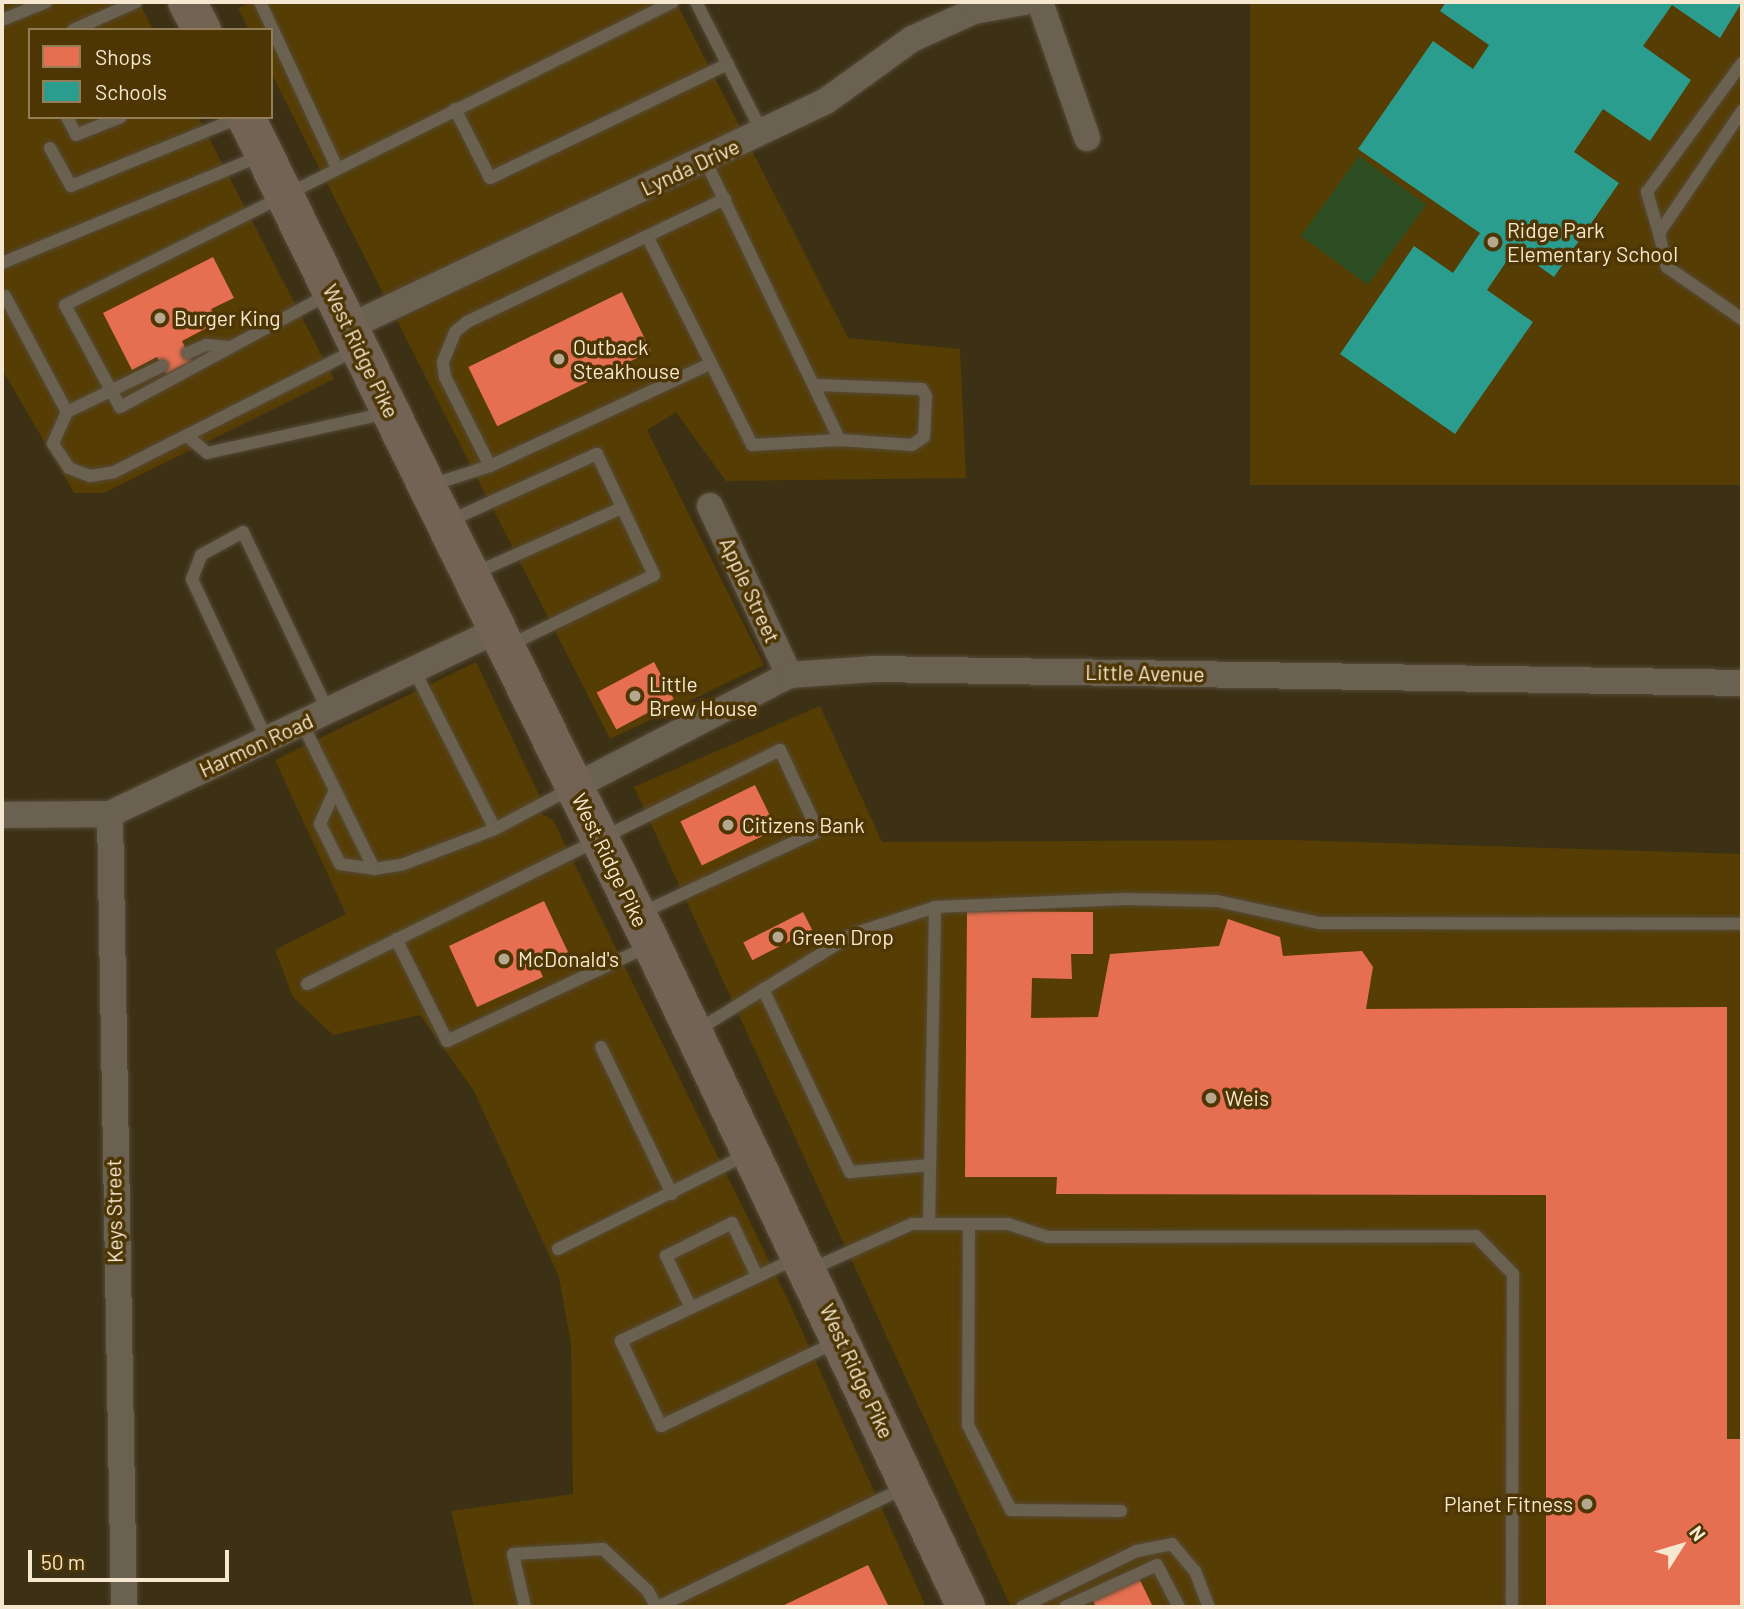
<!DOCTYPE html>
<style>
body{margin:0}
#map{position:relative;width:1744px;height:1609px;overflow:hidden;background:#3c3015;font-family:Barlow,sans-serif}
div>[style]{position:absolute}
.built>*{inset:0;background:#563d04;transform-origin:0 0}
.green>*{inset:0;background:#2d4d22;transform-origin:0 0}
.shops>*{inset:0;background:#e76f51;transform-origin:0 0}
.schools>*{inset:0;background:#2a9d8f}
.roads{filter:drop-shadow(0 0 2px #554b38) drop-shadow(0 0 2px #554b38)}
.service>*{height:12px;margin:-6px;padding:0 6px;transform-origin:6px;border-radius:6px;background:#6b6151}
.minor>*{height:26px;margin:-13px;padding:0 13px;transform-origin:13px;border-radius:13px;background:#6b6151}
.primary>*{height:38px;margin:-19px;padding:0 19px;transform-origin:19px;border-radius:19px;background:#726355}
.dots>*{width:19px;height:19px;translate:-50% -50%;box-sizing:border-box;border:4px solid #4d3604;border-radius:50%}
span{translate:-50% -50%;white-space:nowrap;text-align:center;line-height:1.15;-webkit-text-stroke:7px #4d3604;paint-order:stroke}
.street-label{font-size:21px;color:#f6e8d0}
.poi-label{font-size:21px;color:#f6e8d0}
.left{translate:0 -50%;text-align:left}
.right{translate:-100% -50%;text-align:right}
.frame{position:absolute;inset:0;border:4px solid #f6e8d0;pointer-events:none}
.legend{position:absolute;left:28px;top:28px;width:245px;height:91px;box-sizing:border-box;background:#4d3604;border:2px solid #917d56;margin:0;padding:9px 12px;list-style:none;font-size:21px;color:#f6e8d0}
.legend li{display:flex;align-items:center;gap:14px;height:35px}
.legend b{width:35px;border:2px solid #917d56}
.north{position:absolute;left:1646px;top:1511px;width:70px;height:70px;-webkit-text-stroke:5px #4d3604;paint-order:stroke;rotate:53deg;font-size:19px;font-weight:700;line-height:28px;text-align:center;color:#f6e8d0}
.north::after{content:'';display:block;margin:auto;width:24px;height:32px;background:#f6e8d0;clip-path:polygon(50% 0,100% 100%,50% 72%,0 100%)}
.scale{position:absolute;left:28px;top:1550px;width:201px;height:32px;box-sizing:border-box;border:4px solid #f6e8d0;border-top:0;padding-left:9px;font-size:21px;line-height:24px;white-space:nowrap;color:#f6e8d0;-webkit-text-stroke:5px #4d3604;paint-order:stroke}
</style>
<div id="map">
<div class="built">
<div style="clip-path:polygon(2px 2px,139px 2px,153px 30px,30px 30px,30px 117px,198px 117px,334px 379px,104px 493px,74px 493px,2px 369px)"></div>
<div style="clip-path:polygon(252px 2px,676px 2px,848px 338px,960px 349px,966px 478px,726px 481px,676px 412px,647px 430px,764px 665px,610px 739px,271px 73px,271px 30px,249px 30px,238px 8px)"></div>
<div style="left:1250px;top:2px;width:492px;height:483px"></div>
<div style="clip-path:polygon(476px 662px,540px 797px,542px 814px,553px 820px,789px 1302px,926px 1607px,474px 1607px,451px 1511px,573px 1494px,571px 1344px,559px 1277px,474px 1091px,420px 1015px,333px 1035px,293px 997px,275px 950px,346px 914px,275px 760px)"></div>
<div style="clip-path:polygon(820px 706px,882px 842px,1292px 840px,1742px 854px,1742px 1607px,1011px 1607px,634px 787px)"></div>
</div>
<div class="green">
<div style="left:1359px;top:156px;width:83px;height:99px;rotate:36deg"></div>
</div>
<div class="shops">
<div style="clip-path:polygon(213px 257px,234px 298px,211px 309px,218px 322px,182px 341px,192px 361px,166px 374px,157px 357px,132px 370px,103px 313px)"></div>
<div style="left:622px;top:292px;width:66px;height:171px;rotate:64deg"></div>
<div style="left:654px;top:662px;width:42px;height:65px;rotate:62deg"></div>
<div style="left:755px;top:785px;width:49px;height:83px;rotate:64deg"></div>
<div style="clip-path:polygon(544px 901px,568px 952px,538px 966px,543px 977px,477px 1007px,449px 946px)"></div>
<div style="clip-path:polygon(967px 911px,1093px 912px,1093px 954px,1071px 954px,1072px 979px,1032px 978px,1031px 1018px,1098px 1017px,1110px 954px,1219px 946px,1228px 919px,1280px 937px,1283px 956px,1362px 951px,1373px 967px,1366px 1009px,1727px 1007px,1727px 1439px,1742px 1439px,1742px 1607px,1546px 1607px,1546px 1195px,1056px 1194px,1057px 1177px,965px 1177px)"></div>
<div style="left:803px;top:912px;width:20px;height:67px;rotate:63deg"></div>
<div style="clip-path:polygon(868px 1565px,889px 1607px,780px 1607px)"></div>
<div style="clip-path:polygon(1139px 1578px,1153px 1607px,1096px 1607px,1092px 1599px)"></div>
</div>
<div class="schools">
<div style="clip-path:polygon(1446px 2px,1742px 2px,1720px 38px,1672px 5px,1643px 46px,1691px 80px,1650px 141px,1603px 109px,1574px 152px,1619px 183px,1554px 277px,1515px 249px,1487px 290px,1533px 322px,1455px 434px,1340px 354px,1414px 246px,1453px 273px,1480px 233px,1358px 149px,1433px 41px,1473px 69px,1489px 45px,1440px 11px)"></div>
</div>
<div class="roads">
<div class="service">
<div style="left:260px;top:2px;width:183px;rotate:65.1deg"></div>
<div style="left:696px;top:2px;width:146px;rotate:63.1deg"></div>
<div style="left:2px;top:20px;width:48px;rotate:-22.2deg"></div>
<div style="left:73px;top:30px;width:69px;rotate:-24deg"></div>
<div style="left:455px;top:109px;width:77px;rotate:63.1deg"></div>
<div style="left:490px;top:178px;width:264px;rotate:-25.6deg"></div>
<div style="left:1742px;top:111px;width:148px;rotate:124.2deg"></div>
<div style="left:1659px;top:233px;width:35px;rotate:77deg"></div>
<div style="left:1667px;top:267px;width:91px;rotate:34.7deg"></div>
<div style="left:67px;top:117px;width:20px;rotate:63deg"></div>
<div style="left:76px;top:135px;width:48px;rotate:-21.8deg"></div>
<div style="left:50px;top:148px;width:43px;rotate:61.1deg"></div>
<div style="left:71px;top:186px;width:183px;rotate:-22.1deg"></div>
<div style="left:705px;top:160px;width:311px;rotate:64.3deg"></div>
<div style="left:1659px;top:233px;width:43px;rotate:-106.3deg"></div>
<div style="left:1647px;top:192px;width:160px;rotate:-53.6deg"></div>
<div style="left:647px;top:236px;width:234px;rotate:63.3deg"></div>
<div style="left:752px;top:445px;width:88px;rotate:-3.3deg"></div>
<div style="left:840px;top:440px;width:72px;rotate:4deg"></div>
<div style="left:912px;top:445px;width:14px;rotate:-34deg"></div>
<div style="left:924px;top:437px;width:41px;rotate:-87.2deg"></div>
<div style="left:926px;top:396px;width:8px;rotate:-120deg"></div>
<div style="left:922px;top:389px;width:106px;rotate:-177.8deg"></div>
<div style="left:2px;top:263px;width:279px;rotate:-22.5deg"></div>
<div style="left:329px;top:294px;width:238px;rotate:151.6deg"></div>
<div style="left:120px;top:407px;width:116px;rotate:-118.3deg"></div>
<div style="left:65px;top:305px;width:679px;rotate:-26.49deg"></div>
<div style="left:5px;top:296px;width:132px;rotate:61.9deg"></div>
<div style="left:188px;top:353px;width:20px;rotate:-24deg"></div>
<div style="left:206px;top:345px;width:25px;rotate:5deg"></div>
<div style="left:162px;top:366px;width:106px;rotate:154.2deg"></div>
<div style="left:67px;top:412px;width:35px;rotate:114deg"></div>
<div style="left:53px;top:444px;width:29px;rotate:56deg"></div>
<div style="left:69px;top:468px;width:22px;rotate:21deg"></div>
<div style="left:90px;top:476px;width:24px;rotate:-9deg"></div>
<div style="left:114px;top:472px;width:271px;rotate:-26.8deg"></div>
<div style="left:187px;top:436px;width:26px;rotate:40deg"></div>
<div style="left:207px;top:453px;width:185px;rotate:-12.5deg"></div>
<div style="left:490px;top:466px;width:100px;rotate:-116.8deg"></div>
<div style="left:445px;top:377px;width:15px;rotate:-98deg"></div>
<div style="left:443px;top:362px;width:32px;rotate:-68deg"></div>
<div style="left:455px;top:332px;width:16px;rotate:-40deg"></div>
<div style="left:467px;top:322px;width:286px;rotate:-25.5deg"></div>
<div style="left:431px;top:485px;width:62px;rotate:-17.9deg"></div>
<div style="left:490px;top:466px;width:242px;rotate:-24.9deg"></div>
<div style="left:447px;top:522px;width:165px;rotate:-24.4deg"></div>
<div style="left:597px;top:454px;width:134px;rotate:64.8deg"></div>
<div style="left:654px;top:575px;width:160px;rotate:154.1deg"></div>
<div style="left:475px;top:573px;width:161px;rotate:-23.9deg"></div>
<div style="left:414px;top:670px;width:178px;rotate:63deg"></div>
<div style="left:495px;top:829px;width:87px;rotate:-28deg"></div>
<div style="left:302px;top:723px;width:163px;rotate:63.7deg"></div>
<div style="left:374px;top:869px;width:30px;rotate:-9deg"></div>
<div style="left:404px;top:864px;width:97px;rotate:-21deg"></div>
<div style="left:266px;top:738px;width:175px;rotate:-115deg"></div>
<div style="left:192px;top:579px;width:26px;rotate:-69deg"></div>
<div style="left:201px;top:555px;width:48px;rotate:-28.7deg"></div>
<div style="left:243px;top:532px;width:198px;rotate:64.6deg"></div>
<div style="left:335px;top:790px;width:37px;rotate:114deg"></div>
<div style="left:320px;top:824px;width:45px;rotate:63.4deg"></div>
<div style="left:340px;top:864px;width:34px;rotate:8deg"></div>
<div style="left:396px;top:939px;width:114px;rotate:63.4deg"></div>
<div style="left:447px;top:1041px;width:221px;rotate:-25.2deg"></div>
<div style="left:307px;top:984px;width:528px;rotate:-26.32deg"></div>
<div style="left:780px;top:750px;width:89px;rotate:64.9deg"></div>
<div style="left:818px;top:831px;width:195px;rotate:155.1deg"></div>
<div style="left:763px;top:989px;width:203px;rotate:64.6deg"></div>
<div style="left:850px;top:1172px;width:80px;rotate:-5deg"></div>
<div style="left:696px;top:1031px;width:185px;rotate:-31.7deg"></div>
<div style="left:853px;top:934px;width:86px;rotate:-18.2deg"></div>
<div style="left:935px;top:907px;width:190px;rotate:-2.4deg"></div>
<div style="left:1125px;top:899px;width:92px;rotate:1.2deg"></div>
<div style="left:1217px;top:901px;width:105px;rotate:12.1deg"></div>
<div style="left:1320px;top:923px;width:422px;rotate:0.1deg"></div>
<div style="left:601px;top:1047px;width:163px;rotate:64.2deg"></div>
<div style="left:929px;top:1224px;width:317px;rotate:-88.9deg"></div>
<div style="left:969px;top:1224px;width:201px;rotate:90.3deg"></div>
<div style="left:968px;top:1425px;width:95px;rotate:63.2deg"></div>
<div style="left:1011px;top:1510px;width:110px;rotate:0.5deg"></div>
<div style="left:558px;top:1249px;width:212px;rotate:-26.6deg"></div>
<div style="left:797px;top:1258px;width:195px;rotate:154.8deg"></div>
<div style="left:621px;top:1341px;width:94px;rotate:64.8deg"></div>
<div style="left:661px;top:1426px;width:194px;rotate:-25.6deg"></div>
<div style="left:809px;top:1270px;width:113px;rotate:-24.1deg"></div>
<div style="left:912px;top:1224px;width:96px"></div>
<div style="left:1008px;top:1224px;width:42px;rotate:18deg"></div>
<div style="left:1048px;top:1237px;width:428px;rotate:-0.1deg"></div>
<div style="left:1476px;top:1236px;width:53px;rotate:45.8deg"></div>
<div style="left:1513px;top:1274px;width:333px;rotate:90.2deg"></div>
<div style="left:691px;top:1308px;width:58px;rotate:-115.7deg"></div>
<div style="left:666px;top:1256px;width:74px;rotate:-26.6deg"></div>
<div style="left:732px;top:1223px;width:59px;rotate:64.7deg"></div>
<div style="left:525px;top:1607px;width:54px;rotate:-102.8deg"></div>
<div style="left:513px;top:1554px;width:90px;rotate:-3.2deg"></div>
<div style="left:603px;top:1549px;width:62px;rotate:43deg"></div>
<div style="left:648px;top:1591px;width:18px;rotate:63deg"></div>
<div style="left:658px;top:1607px;width:273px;rotate:-25.8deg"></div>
<div style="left:1022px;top:1607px;width:128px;rotate:-26deg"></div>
<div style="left:1137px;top:1551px;width:36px;rotate:-11deg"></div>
<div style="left:1172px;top:1544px;width:35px;rotate:50deg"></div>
<div style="left:1195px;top:1571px;width:39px;rotate:69deg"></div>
<div style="left:1065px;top:1607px;width:101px;rotate:-24.5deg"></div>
<div style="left:1157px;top:1565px;width:47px;rotate:62.4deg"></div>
</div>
<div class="minor">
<div style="left:1040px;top:2px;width:144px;rotate:70.9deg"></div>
<div style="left:349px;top:327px;width:528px;rotate:-25.35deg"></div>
<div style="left:826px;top:101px;width:106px;rotate:-35.8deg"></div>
<div style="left:912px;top:39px;width:68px;rotate:-24.3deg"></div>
<div style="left:974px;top:11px;width:51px;rotate:-10.2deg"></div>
<div style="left:710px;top:506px;width:187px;rotate:64.9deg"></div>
<div style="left:574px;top:787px;width:242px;rotate:-27.5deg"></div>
<div style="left:789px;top:675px;width:85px;rotate:-4deg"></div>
<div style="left:874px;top:669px;width:868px;rotate:0.92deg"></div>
<div style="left:110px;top:814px;width:793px;rotate:88.99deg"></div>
<div style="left:2px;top:815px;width:108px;rotate:-0.5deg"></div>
<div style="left:110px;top:814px;width:431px;rotate:-25.4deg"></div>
</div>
<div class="primary">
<div style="left:187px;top:2px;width:32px;rotate:62deg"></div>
<div style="left:246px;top:117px;width:922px;rotate:63.88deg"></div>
<div style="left:652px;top:945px;width:733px;rotate:64.62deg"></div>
</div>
</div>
<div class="dots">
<div style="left:1493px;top:242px;background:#b5a88f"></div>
<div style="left:160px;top:318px;background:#b5a88f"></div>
<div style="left:559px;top:359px;background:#b5a88f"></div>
<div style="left:635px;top:696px;background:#b5a88f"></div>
<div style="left:728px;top:825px;background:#b5a88f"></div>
<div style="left:778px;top:937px;background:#b5a88f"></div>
<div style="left:504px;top:959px;background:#b5a88f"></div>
<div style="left:1211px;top:1098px;background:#b5a88f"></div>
<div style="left:1587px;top:1504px;background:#b5a88f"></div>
</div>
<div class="street-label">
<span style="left:690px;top:167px;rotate:-25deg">Lynda Drive</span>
<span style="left:361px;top:351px;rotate:64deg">West Ridge Pike</span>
<span style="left:750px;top:590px;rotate:65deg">Apple Street</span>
<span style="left:1145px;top:673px;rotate:1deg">Little Avenue</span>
<span style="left:256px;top:745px;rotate:-25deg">Harmon Road</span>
<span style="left:610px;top:860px;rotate:64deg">West Ridge Pike</span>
<span style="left:114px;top:1211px;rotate:-91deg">Keys Street</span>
<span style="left:857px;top:1371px;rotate:65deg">West Ridge Pike</span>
</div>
<div class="poi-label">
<span class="left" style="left:1507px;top:242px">Ridge Park<br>Elementary School</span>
<span class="left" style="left:174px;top:318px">Burger King</span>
<span class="left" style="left:573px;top:359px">Outback<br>Steakhouse</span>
<span class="left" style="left:649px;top:696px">Little<br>Brew House</span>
<span class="left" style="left:742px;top:825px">Citizens Bank</span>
<span class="left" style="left:792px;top:937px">Green Drop</span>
<span class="left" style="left:518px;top:959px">McDonald's</span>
<span class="left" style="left:1225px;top:1098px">Weis</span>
<span class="right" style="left:1573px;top:1504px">Planet Fitness</span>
</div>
<div class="frame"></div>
<ul class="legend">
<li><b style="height:19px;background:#e76f51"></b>Shops</li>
<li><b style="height:19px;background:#2a9d8f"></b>Schools</li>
</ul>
<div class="north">N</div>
<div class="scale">50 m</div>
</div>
